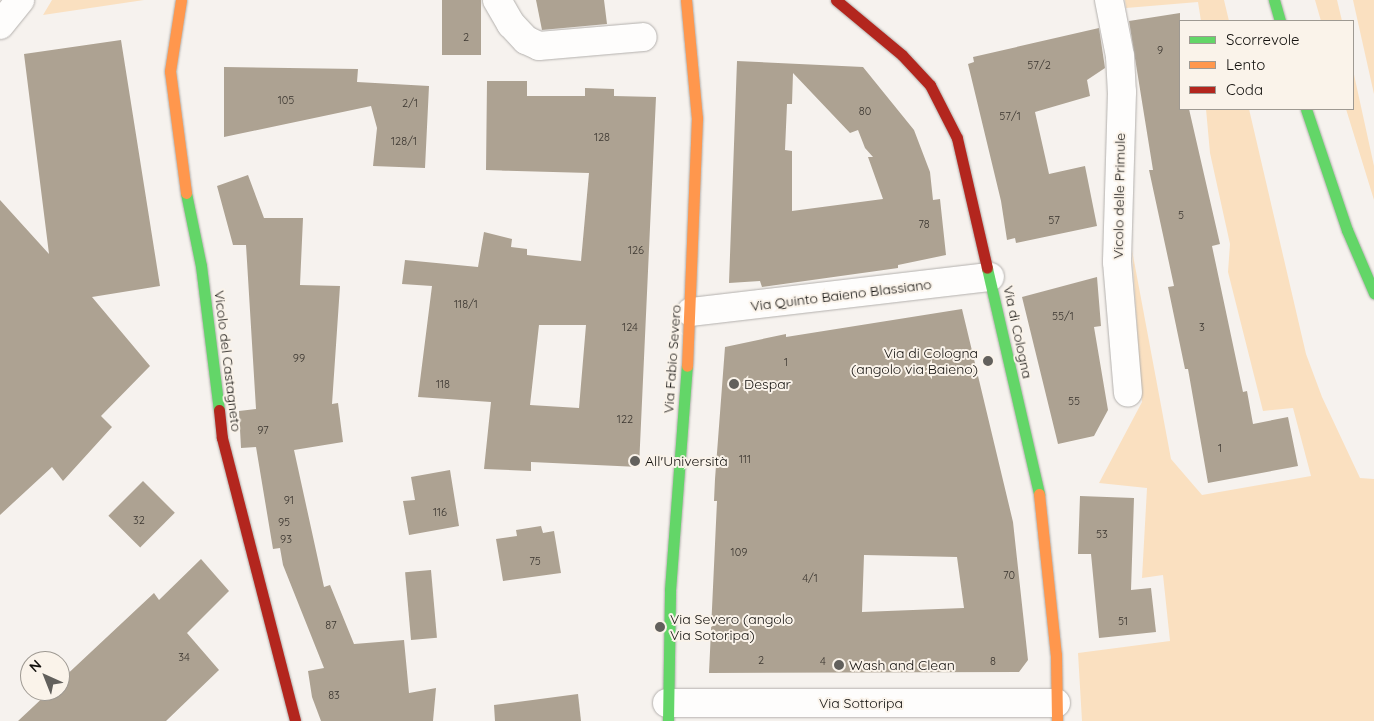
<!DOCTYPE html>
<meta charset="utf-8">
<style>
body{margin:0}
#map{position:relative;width:1374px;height:721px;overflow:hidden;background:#f6f2ee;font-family:Quicksand,sans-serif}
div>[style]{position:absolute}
.green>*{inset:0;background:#fae0c0}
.building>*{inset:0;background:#ada292;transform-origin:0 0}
.roads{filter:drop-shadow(0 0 1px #b3b0ad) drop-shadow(0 0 1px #b3b0ad)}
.street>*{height:28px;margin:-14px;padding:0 14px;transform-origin:14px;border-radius:14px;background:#fefdfc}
.fast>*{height:11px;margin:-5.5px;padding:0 5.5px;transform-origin:5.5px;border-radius:5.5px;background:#63d668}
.slow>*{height:11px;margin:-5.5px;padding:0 5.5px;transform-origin:5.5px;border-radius:5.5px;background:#ff974d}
.jam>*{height:11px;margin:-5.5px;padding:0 5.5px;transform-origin:5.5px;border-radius:5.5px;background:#b3261e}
.dots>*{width:14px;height:14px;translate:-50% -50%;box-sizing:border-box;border:2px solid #faf3ea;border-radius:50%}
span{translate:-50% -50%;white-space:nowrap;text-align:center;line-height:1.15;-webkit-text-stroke:4px #faf3ea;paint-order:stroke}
.number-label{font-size:11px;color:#3a352f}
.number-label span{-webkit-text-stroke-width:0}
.street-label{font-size:14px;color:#13110e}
.poi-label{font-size:14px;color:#13110e}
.right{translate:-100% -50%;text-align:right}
.left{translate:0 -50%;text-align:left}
.legend{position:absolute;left:1179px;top:20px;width:175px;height:90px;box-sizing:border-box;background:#faf3ea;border:1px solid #9e9992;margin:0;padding:6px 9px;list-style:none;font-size:15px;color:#13110e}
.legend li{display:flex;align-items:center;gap:10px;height:25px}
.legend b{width:25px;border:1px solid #9e9992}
.north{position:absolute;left:20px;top:651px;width:50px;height:50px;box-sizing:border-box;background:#faf3ea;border:1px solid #9e9992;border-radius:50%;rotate:316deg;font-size:14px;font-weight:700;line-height:20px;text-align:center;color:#13110e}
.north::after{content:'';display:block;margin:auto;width:18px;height:22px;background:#62605c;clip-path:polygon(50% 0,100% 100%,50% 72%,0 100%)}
</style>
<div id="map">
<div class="green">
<div style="clip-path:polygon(52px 0,144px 0,43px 15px)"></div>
<div style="clip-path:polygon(1125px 0,1224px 0,1229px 21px,1201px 21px,1198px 2px,1126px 8px)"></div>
<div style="clip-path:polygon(1315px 0,1337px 0,1342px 21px,1321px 21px)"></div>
<div style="clip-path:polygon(1353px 0,1374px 0,1374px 94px)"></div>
<div style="clip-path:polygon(1353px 70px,1374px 166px,1374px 200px,1346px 109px,1353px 109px)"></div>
<div style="clip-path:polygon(1206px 109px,1249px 109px,1306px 354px,1322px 397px,1360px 478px,1374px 479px,1374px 721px,1082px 721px,1078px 653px,1170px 641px,1163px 575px,1142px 578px,1147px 488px,1099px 483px,1142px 402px,1132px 250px,1171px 459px,1202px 495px,1311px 476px,1293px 408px,1263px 411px,1228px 272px,1230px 244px,1210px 153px)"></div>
</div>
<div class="building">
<div style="left:442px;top:0;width:39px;height:55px"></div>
<div style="clip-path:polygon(536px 0,604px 0,607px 24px,542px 30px)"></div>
<div style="clip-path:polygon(1180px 13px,1180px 109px,1189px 109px,1220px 244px,1212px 246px,1243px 392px,1247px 391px,1253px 424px,1288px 417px,1298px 466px,1208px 483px,1188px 369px,1185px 369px,1168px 287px,1174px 286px,1149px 170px,1153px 170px,1129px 21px)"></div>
<div style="clip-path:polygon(1099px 28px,1105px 68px,1087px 80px,1090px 96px,1035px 112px,1049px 174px,1085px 166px,1097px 226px,1016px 243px,1015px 238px,1007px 240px,1001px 201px,968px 64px,974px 62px,973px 57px)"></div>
<div style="clip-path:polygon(121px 40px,160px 286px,92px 297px,150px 366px,101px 416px,112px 427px,63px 481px,52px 467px,0 515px,0 200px,49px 254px,24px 54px)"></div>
<div style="clip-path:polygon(evenodd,737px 61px,863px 67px,914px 130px,930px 172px,933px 200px,940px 199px,946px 255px,898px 265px,898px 268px,762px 287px,760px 281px,729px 283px,737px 61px,793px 73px,850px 133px,858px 130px,865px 148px,873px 157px,868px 157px,883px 199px,792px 211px,792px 151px,785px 150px,787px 104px,792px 104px,793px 73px)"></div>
<div style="clip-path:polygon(224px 67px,358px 69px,357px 82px,429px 86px,425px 168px,373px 166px,377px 128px,371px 106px,224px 137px)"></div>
<div style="clip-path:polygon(evenodd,487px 81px,527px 81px,527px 96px,585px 96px,585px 88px,614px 89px,614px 96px,656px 97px,639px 467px,531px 462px,531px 471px,484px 469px,491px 402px,418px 397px,432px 286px,402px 284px,405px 260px,478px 267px,484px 232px,512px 239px,511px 247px,527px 249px,527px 255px,581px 261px,589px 173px,486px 170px,487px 81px,539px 325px,586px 325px,579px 408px,530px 405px,539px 325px)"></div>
<div style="clip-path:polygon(248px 175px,264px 218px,303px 218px,300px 285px,340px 286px,332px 404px,338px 403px,343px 442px,294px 450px,324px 587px,330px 585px,354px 644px,404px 640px,409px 693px,436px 688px,433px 721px,321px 721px,312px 697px,308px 671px,324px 668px,283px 565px,280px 548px,273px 549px,256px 447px,241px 448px,239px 411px,256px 409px,246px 245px,233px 245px,217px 186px)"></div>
<div style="clip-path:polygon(1097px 277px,1101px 326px,1094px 327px,1108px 410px,1094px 436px,1058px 444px,1022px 297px)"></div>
<div style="clip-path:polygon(evenodd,962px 309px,1013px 522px,1028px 660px,1019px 672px,709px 673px,717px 501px,714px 501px,715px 479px,725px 347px,786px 334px,786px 337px,962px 309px,864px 555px,957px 557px,964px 608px,862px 612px,864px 555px)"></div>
<div style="clip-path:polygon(450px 470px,459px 526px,409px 535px,403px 501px,415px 500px,411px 477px)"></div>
<div style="left:143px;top:481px;width:45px;height:49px;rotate:45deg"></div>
<div style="clip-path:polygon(1080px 496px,1134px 498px,1131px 590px,1151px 588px,1156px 632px,1099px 638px,1091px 554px,1078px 554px)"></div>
<div style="clip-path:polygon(541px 526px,543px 533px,554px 531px,561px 573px,503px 581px,496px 539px,517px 536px,516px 530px)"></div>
<div style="clip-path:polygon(201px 559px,229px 591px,187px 633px,219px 670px,166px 721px,18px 721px,50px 691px,60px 691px,60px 681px,154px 593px,159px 600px)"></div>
<div style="left:431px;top:570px;width:68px;height:26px;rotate:85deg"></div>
<div style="clip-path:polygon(578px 694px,581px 721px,495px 721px,494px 705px)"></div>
</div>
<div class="roads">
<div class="street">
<div style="left:497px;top:0;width:28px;rotate:60deg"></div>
<div style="left:511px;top:24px;width:22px;rotate:47deg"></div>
<div style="left:526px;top:40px;width:14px;rotate:25deg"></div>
<div style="left:539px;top:46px;width:104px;rotate:-4.9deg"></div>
<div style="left:1109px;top:0;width:57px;rotate:78.9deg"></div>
<div style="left:1120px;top:56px;width:36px;rotate:87deg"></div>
<div style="left:1122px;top:92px;width:170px;rotate:91.7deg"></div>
<div style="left:1117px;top:262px;width:131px;rotate:85.2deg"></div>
<div style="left:0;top:25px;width:32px;rotate:-51deg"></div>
<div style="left:691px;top:312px;width:301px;rotate:-6.7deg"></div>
<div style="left:667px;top:703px;width:389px"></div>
</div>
<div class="fast">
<div style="left:1274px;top:0;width:22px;rotate:74deg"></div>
<div style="left:1306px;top:109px;width:128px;rotate:71.3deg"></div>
<div style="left:1347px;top:230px;width:69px;rotate:66.8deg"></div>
<div style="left:186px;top:193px;width:75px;rotate:78.4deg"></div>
<div style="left:201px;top:266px;width:145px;rotate:82.9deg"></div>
<div style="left:987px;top:268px;width:232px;rotate:77deg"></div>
<div style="left:668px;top:721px;width:131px;rotate:-89.1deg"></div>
<div style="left:670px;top:590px;width:225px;rotate:-85.7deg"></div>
</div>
<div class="slow">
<div style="left:181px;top:0;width:72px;rotate:98.8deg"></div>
<div style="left:170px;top:71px;width:123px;rotate:82.5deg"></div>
<div style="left:686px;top:0;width:119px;rotate:84.7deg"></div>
<div style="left:697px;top:118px;width:248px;rotate:92.3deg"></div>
<div style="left:1039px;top:494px;width:162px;rotate:84deg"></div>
<div style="left:1056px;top:655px;width:66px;rotate:89.1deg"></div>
</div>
<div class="jam">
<div style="left:836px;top:0;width:86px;rotate:39.8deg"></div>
<div style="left:902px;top:55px;width:41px;rotate:47deg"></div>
<div style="left:930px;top:85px;width:59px;rotate:63deg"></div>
<div style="left:957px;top:138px;width:133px;rotate:77deg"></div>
<div style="left:219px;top:410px;width:28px;rotate:84deg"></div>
<div style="left:222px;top:438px;width:292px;rotate:75.5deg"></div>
</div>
</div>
<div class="dots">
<div style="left:988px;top:361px;background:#62605c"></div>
<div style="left:734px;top:384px;background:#62605c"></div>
<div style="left:635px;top:461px;background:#62605c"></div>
<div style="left:660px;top:627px;background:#62605c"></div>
<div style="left:839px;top:665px;background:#62605c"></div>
</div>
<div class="number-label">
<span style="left:466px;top:37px">2</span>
<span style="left:1160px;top:50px">9</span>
<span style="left:1039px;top:65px">57/2</span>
<span style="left:286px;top:100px">105</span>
<span style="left:410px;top:103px">2/1</span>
<span style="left:865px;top:111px">80</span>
<span style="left:1010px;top:116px">57/1</span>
<span style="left:602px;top:137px">128</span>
<span style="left:404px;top:141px">128/1</span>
<span style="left:1181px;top:215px">5</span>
<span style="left:1054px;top:220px">57</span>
<span style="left:924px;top:224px">78</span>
<span style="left:636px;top:250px">126</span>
<span style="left:466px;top:304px">118/1</span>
<span style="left:1063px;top:316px">55/1</span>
<span style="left:630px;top:327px">124</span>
<span style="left:1202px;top:327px">3</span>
<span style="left:299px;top:358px">99</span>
<span style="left:786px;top:362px">1</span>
<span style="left:443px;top:384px">118</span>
<span style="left:1074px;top:401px">55</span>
<span style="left:625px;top:419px">122</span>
<span style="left:263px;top:430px">97</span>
<span style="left:1220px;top:448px">1</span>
<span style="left:745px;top:459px">111</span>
<span style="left:289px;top:500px">91</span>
<span style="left:440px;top:512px">116</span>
<span style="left:139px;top:520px">32</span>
<span style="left:284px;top:522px">95</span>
<span style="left:1102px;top:534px">53</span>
<span style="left:286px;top:539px">93</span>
<span style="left:739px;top:552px">109</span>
<span style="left:535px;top:561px">75</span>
<span style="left:1009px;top:575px">70</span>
<span style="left:810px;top:578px">4/1</span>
<span style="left:1123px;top:621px">51</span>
<span style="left:331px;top:625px">87</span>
<span style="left:184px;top:657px">34</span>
<span style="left:761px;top:660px">2</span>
<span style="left:823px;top:661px">4</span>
<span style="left:993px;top:661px">8</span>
<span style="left:334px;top:695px">83</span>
</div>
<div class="street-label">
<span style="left:1119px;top:196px;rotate:-89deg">Vicolo delle Primule</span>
<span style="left:841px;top:295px;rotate:-7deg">Via Quinto Baieno Blassiano</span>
<span style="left:1018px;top:332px;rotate:78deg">Via di Cologna</span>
<span style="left:672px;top:359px;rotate:-86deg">Via Fabio Severo</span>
<span style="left:228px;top:361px;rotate:83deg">Vicolo del Castagneto</span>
<span style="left:861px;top:703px">Via Sottoripa</span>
</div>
<div class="poi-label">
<span class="right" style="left:978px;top:361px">Via di Cologna<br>(angolo via Baieno)</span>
<span class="left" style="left:744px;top:384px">Despar</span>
<span class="left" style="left:645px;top:461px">All'Università</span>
<span class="left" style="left:670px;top:627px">Via Severo (angolo<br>Via Sotoripa)</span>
<span class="left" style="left:849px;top:665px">Wash and Clean</span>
</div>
<ul class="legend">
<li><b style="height:6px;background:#63d668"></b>Scorrevole</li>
<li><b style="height:6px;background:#ff974d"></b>Lento</li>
<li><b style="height:6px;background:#b3261e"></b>Coda</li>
</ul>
<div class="north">N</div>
</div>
